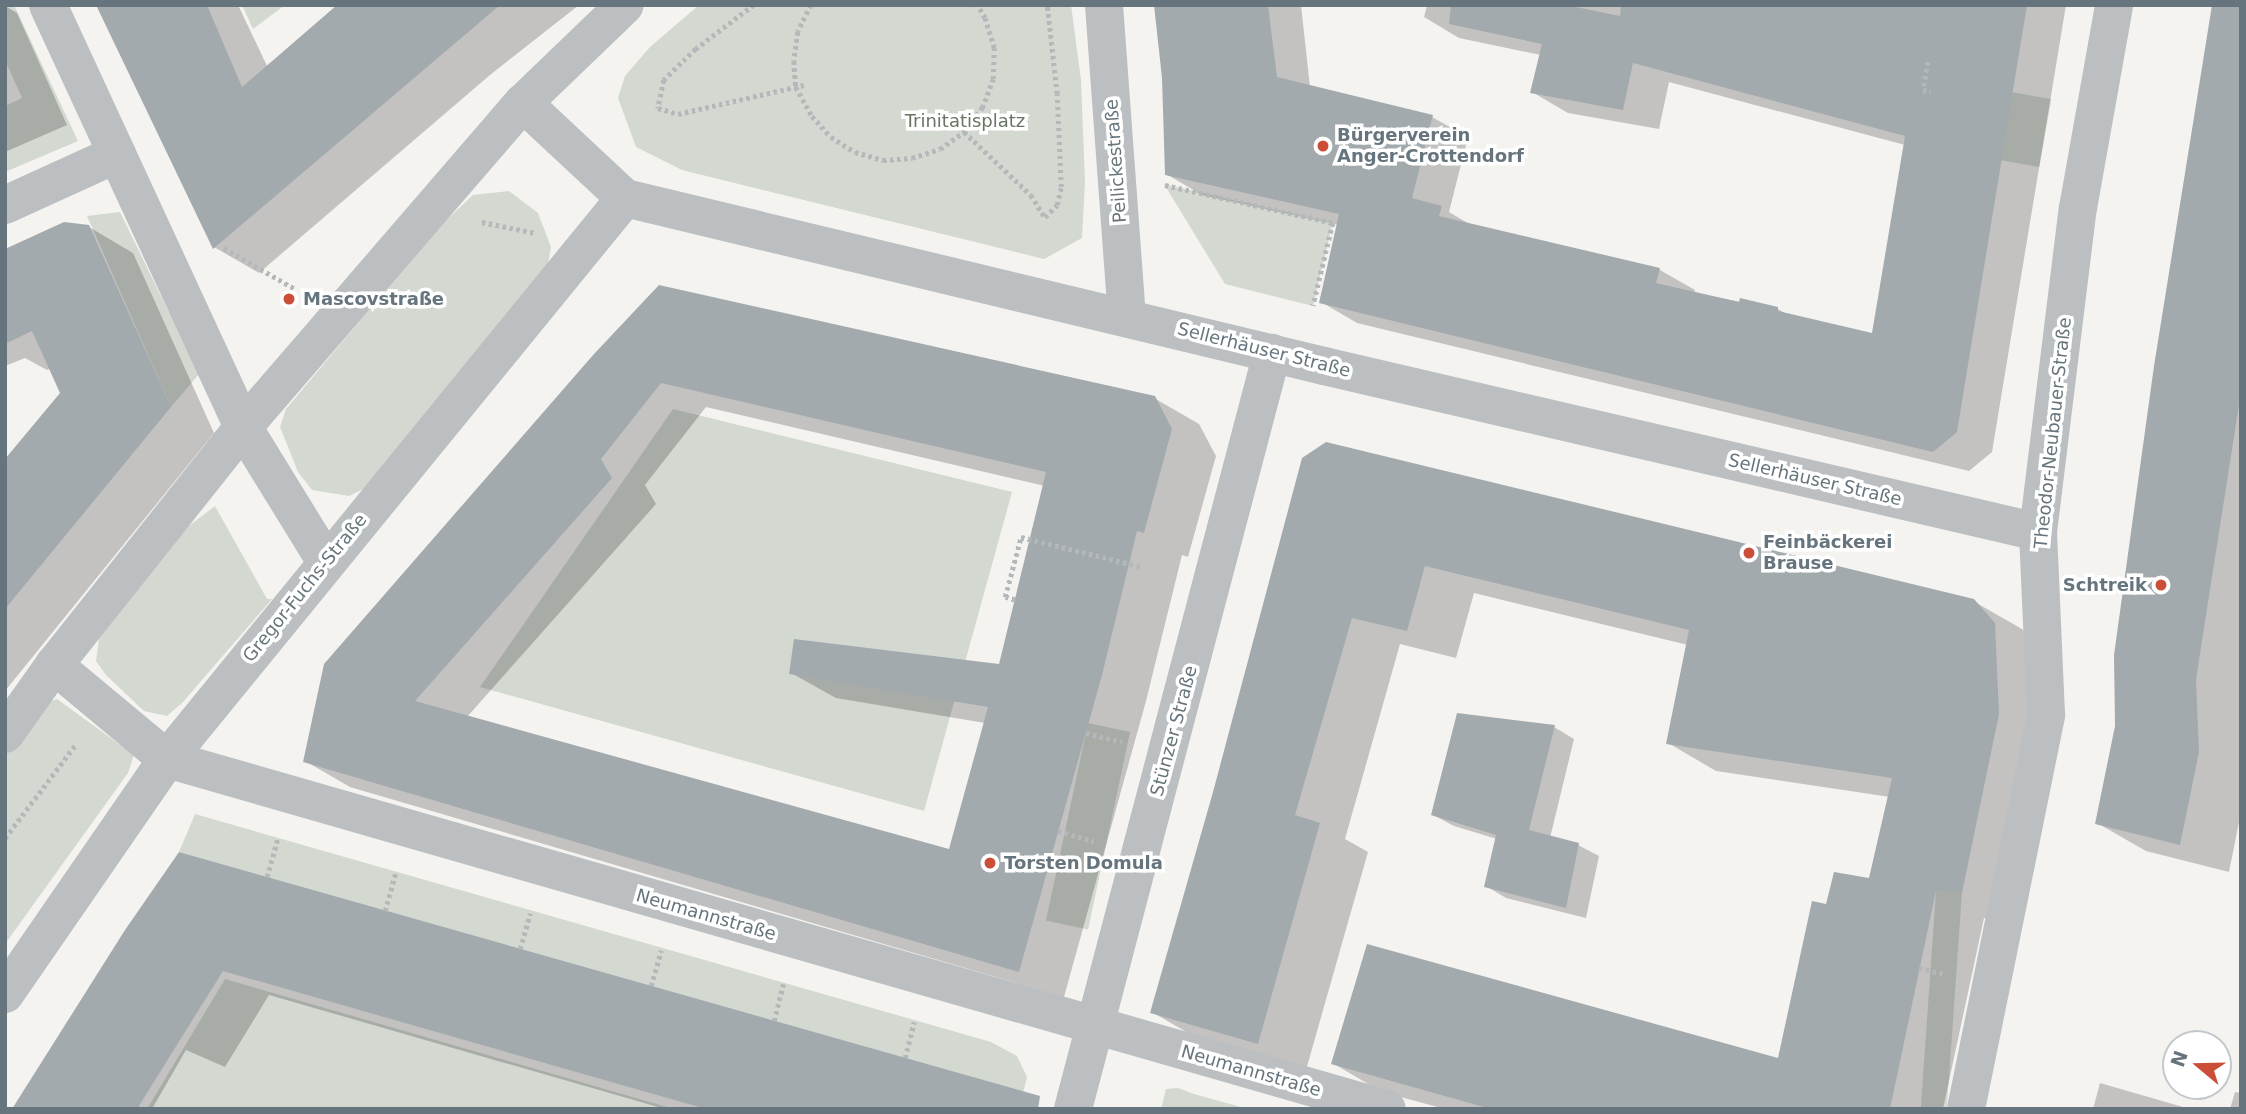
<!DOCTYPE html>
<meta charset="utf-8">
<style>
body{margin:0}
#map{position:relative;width:2246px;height:1114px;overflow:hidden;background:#f4f3f0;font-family:"DejaVu Sans",sans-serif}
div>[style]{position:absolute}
.green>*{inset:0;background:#d3d8d0;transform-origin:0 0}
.shadow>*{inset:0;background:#0003}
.building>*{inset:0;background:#a3aaae}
.path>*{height:4.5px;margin-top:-2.25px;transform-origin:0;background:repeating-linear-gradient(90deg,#b5b8ba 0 3.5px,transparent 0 7px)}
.street>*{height:38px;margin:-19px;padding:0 19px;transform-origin:19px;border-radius:19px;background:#bbbfc1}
.dots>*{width:19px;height:19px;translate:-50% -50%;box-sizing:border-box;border:4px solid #fff;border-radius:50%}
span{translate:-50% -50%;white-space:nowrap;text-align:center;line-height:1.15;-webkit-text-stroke:7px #fff;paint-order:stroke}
.park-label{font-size:18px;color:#697564}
.poi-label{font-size:18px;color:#66757d;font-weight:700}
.left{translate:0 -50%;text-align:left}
.right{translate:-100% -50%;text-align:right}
.street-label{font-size:18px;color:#66757d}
.frame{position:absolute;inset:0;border:7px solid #66757d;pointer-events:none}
.north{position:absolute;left:2162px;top:1030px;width:70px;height:70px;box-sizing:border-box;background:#fff;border:2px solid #c2c8cb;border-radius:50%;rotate:289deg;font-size:19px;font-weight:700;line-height:28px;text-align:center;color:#66757d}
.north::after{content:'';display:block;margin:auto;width:24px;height:32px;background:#cb4f38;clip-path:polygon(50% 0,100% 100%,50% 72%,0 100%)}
</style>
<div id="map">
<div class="green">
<div style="clip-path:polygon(5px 5px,14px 5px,78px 141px,5px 172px,5px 106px,22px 98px,5px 60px)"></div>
<div style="clip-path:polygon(242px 5px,285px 5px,253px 29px)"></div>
<div style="clip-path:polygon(699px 5px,1071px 5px,1081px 80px,1085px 182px,1082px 238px,1044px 259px,682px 170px,636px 147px,618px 98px,625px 76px,650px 47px)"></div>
<div style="left:2011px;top:92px;width:41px;height:69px;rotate:10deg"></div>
<div style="clip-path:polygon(1164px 184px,1333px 223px,1313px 306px,1225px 284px)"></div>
<div style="clip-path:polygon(509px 191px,538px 213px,551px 247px,546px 275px,378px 482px,349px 496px,312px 490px,298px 472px,280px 427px,286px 409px,436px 230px,473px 195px)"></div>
<div style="clip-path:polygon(120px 212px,199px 374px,171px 407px,87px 216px)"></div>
<div style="clip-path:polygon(673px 409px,1012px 492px,924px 811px,480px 687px)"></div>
<div style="clip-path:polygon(215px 506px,267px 599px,272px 599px,182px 703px,167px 716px,144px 711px,106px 675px,96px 661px,99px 639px,173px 538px)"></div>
<div style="clip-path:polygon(57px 699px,134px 755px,128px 773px,5px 944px,5px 752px,42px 704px)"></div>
<div style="left:1088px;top:723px;width:43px;height:202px;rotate:12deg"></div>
<div style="clip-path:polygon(195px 814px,991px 1042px,1017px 1056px,1027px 1077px,1019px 1109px,993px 1083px,179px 852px)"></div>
<div style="left:1936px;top:891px;width:26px;height:223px;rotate:4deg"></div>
<div style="clip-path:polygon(225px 979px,674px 1109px,147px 1109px)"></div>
<div style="clip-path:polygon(1178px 1088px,1194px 1094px,1248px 1109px,1161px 1109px,1166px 1089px)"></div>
</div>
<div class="shadow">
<div style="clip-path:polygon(98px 5px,238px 5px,268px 68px,341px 5px,579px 5px,490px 75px,259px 273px,214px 247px)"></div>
<div style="clip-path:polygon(1156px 5px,1301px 5px,1310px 87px,1432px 117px,1468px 137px,1449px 212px,1471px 225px,1660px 270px,1695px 290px,1694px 293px,1778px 309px,1790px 316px,1873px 335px,1905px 145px,1669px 82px,1659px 129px,1568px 113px,1532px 92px,1541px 55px,1459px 38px,1424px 17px,1427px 5px,2066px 5px,1992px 452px,1969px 471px,1357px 323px,1321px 302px,1339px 225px,1202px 195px,1166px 174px,1164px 78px)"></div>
<div style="clip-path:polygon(2213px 5px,2241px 5px,2241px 812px,2229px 872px,2146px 851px,2097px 823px,2117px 726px,2118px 630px)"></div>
<div style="clip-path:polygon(5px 6px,17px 13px,67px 125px,5px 152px)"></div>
<div style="clip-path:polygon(89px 227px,133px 253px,214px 433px,5px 691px,5px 462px,62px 393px,51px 368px,47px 370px,25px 358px,5px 366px,5px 252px)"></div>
<div style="clip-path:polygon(evenodd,595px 355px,1154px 398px,1199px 424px,1216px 456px,1188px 557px,1182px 555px,1146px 701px,1064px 997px,350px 787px,305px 761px,595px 355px,706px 407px,1045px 486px,1000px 666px,791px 673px,836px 698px,985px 723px,950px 851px,467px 717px,656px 504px,645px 485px,706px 407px)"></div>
<div style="clip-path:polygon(1303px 459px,1973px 601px,2022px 629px,2043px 652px,2010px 919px,1984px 918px,1943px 1109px,1445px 1109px,1382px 1092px,1334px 1064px,1780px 1060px,1827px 906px,1871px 880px,1890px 797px,1716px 771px,1668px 743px,1688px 645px,1474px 593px,1456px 658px,1400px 644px,1345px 839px,1368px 852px,1306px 1070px,1200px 1040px,1152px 1012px,1215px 792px)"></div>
<div style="clip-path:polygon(1554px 727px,1574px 739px,1550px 838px,1578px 845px,1599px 856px,1586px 918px,1506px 898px,1486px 886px,1497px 839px,1454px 826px,1433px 815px)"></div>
<div style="clip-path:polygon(127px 930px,1034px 1109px,665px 1109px,269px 995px,225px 1067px,186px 1050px,152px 1109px,14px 1109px)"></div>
<div style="clip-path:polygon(2100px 1083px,2190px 1109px,2093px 1109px)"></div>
<div style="clip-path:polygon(2235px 1092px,2241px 1093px,2241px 1109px,2230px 1109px)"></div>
</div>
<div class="building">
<div style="clip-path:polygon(96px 5px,207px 5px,242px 87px,337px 5px,500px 5px,213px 249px)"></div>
<div style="clip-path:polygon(1154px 5px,1268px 5px,1277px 77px,1433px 115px,1412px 198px,1442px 206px,1439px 216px,1660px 268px,1656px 283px,1739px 302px,1740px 298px,1778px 307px,1778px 311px,1872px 333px,1905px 136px,1633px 63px,1623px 110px,1530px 93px,1542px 44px,1449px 24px,1451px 5px,1566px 5px,1620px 16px,1621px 5px,2027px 5px,1957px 432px,1933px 452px,1319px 303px,1339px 214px,1165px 175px,1162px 78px)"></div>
<div style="clip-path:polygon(2212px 5px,2241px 5px,2241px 392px,2199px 660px,2196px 681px,2199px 752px,2180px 845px,2095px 824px,2115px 726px,2114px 655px,2154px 366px)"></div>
<div style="clip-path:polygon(64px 222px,89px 225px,171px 407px,5px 609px,5px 459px,60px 393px,32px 331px,5px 344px,5px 249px)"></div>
<div style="clip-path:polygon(evenodd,659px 285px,1155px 396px,1172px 429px,1144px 533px,1137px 531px,1102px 675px,1019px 972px,303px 762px,324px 664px,594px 354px,659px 285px,661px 383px,1046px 472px,999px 664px,794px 639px,789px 674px,988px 707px,949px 849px,415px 701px,612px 478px,601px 459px,661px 383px)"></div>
<div style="clip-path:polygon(1326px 442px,1974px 599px,1995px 623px,1999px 714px,1962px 893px,1936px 891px,1890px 1109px,1491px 1109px,1331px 1064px,1367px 944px,1778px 1058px,1812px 901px,1826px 904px,1834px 872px,1869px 878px,1892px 778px,1666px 744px,1689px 630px,1425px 566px,1407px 631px,1352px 618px,1295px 815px,1320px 823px,1258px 1044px,1150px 1013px,1213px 792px,1302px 458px)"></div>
<div style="clip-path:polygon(1457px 713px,1555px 725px,1529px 830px,1579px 843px,1566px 908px,1484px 887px,1496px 835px,1431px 815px)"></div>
<div style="clip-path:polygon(179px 852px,1040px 1096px,1038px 1109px,706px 1109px,223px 971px,137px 1109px,12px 1109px,125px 930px)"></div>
</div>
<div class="path">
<div style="left:754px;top:5px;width:73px;rotate:142.8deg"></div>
<div style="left:696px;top:49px;width:45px;rotate:135.9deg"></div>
<div style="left:664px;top:80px;width:29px;rotate:102deg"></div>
<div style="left:658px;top:108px;width:21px;rotate:17deg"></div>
<div style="left:678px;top:114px;width:129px;rotate:-13deg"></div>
<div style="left:811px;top:5px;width:30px;rotate:116deg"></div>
<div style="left:798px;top:32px;width:29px;rotate:98deg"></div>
<div style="left:794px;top:61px;width:26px;rotate:86deg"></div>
<div style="left:796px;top:87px;width:33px;rotate:61deg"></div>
<div style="left:812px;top:116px;width:28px;rotate:48deg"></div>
<div style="left:831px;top:137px;width:28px;rotate:32deg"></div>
<div style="left:855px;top:152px;width:29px;rotate:16deg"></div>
<div style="left:883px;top:160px;width:29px;rotate:-4deg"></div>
<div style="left:912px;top:158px;width:29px;rotate:-18deg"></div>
<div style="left:940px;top:149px;width:29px;rotate:-36deg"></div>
<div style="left:963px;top:132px;width:31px;rotate:-52deg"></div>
<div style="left:982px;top:108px;width:31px;rotate:-69deg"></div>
<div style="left:993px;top:79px;width:31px;rotate:-88deg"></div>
<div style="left:994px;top:48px;width:31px;rotate:-107deg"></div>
<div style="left:985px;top:18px;width:15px;rotate:-122deg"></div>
<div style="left:1928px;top:62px;width:28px;rotate:100deg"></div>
<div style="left:1923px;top:90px;width:8px;rotate:14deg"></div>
<div style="left:959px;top:127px;width:99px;rotate:43.4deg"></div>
<div style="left:1031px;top:195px;width:26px;rotate:58deg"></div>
<div style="left:1045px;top:217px;width:17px;rotate:-45deg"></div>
<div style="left:1057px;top:205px;width:18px;rotate:-77deg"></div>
<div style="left:1061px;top:187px;width:93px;rotate:-92.5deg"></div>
<div style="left:1057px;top:94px;width:90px;rotate:-96.4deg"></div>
<div style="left:1165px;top:185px;width:172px;rotate:12.7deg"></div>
<div style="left:1333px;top:223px;width:85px;rotate:103.5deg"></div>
<div style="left:482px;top:222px;width:54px;rotate:11.7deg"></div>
<div style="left:224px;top:248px;width:84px;rotate:29.9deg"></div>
<div style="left:1015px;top:600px;width:10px;rotate:-163deg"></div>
<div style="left:1005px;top:597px;width:62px;rotate:-75.1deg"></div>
<div style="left:1021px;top:537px;width:125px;rotate:13.9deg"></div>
<div style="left:1086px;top:733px;width:37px;rotate:14deg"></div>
<div style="left:1058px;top:831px;width:37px;rotate:16deg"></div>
<div style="left:5px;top:838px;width:118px;rotate:-52.9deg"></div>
<div style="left:267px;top:877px;width:41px;rotate:-74.6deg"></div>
<div style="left:385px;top:911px;width:41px;rotate:-74.6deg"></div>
<div style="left:520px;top:949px;width:37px;rotate:-74deg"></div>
<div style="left:1919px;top:968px;width:28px;rotate:13deg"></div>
<div style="left:651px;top:986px;width:37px;rotate:-74deg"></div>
<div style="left:774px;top:1021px;width:38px;rotate:-76deg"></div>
<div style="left:905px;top:1058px;width:37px;rotate:-76deg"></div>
</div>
<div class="street">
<div style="left:48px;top:5px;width:465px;rotate:65.2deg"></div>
<div style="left:243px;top:427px;width:158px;rotate:58.4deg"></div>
<div style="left:1104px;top:5px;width:313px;rotate:85.8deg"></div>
<div style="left:523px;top:103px;width:139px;rotate:43deg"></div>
<div style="left:625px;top:198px;width:719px;rotate:13.51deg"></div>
<div style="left:1324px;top:366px;width:733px;rotate:13.09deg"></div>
<div style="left:5px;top:205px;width:123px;rotate:-24.5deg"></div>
<div style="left:54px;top:665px;width:147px;rotate:39.8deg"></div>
<div style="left:167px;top:759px;width:1269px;rotate:16.01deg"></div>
<div style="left:5px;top:734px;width:85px;rotate:-54.6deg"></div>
<div style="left:54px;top:665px;width:304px;rotate:-51.5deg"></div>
<div style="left:243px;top:427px;width:428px;rotate:-49.2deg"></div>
<div style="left:523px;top:103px;width:141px;rotate:-43.9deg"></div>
<div style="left:5px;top:994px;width:285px;rotate:-55.4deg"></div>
<div style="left:167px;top:759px;width:724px;rotate:-50.77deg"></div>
<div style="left:1073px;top:1109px;width:782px;rotate:-75.25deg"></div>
<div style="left:1966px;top:1109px;width:402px;rotate:-78.5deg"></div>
<div style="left:2046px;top:715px;width:183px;rotate:-92.5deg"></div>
<div style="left:2038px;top:532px;width:326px;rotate:-83deg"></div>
<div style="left:2078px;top:208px;width:206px;rotate:-79.9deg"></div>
</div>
<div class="dots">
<div style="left:1323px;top:146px;background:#cb4f38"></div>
<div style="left:289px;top:299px;background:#cb4f38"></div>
<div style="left:1749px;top:553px;background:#cb4f38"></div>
<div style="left:2161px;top:585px;background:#cb4f38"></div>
<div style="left:990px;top:863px;background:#cb4f38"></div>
</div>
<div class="park-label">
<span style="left:965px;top:121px">Trinitatisplatz</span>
</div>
<div class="poi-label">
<span class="left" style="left:1337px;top:146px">Bürgerverein<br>Anger-Crottendorf</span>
<span class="left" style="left:303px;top:299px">Mascovstraße</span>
<span class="left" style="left:1763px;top:553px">Feinbäckerei<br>Brause</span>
<span class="right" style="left:2147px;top:585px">Schtreik</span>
<span class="left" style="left:1004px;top:863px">Torsten Domula</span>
</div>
<div class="street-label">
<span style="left:1116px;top:161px;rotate:-94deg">Peilickestraße</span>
<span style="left:1264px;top:350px;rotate:14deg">Sellerhäuser Straße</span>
<span style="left:2053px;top:433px;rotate:-84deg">Theodor-Neubauer-Straße</span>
<span style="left:1815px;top:480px;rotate:13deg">Sellerhäuser Straße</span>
<span style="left:305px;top:588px;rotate:-51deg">Gregor-Fuchs-Straße</span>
<span style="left:1174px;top:731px;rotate:-75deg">Stünzer Straße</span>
<span style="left:706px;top:915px;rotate:16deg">Neumannstraße</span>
<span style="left:1251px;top:1071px;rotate:16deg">Neumannstraße</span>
</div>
<div class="frame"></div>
<div class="north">N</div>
</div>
